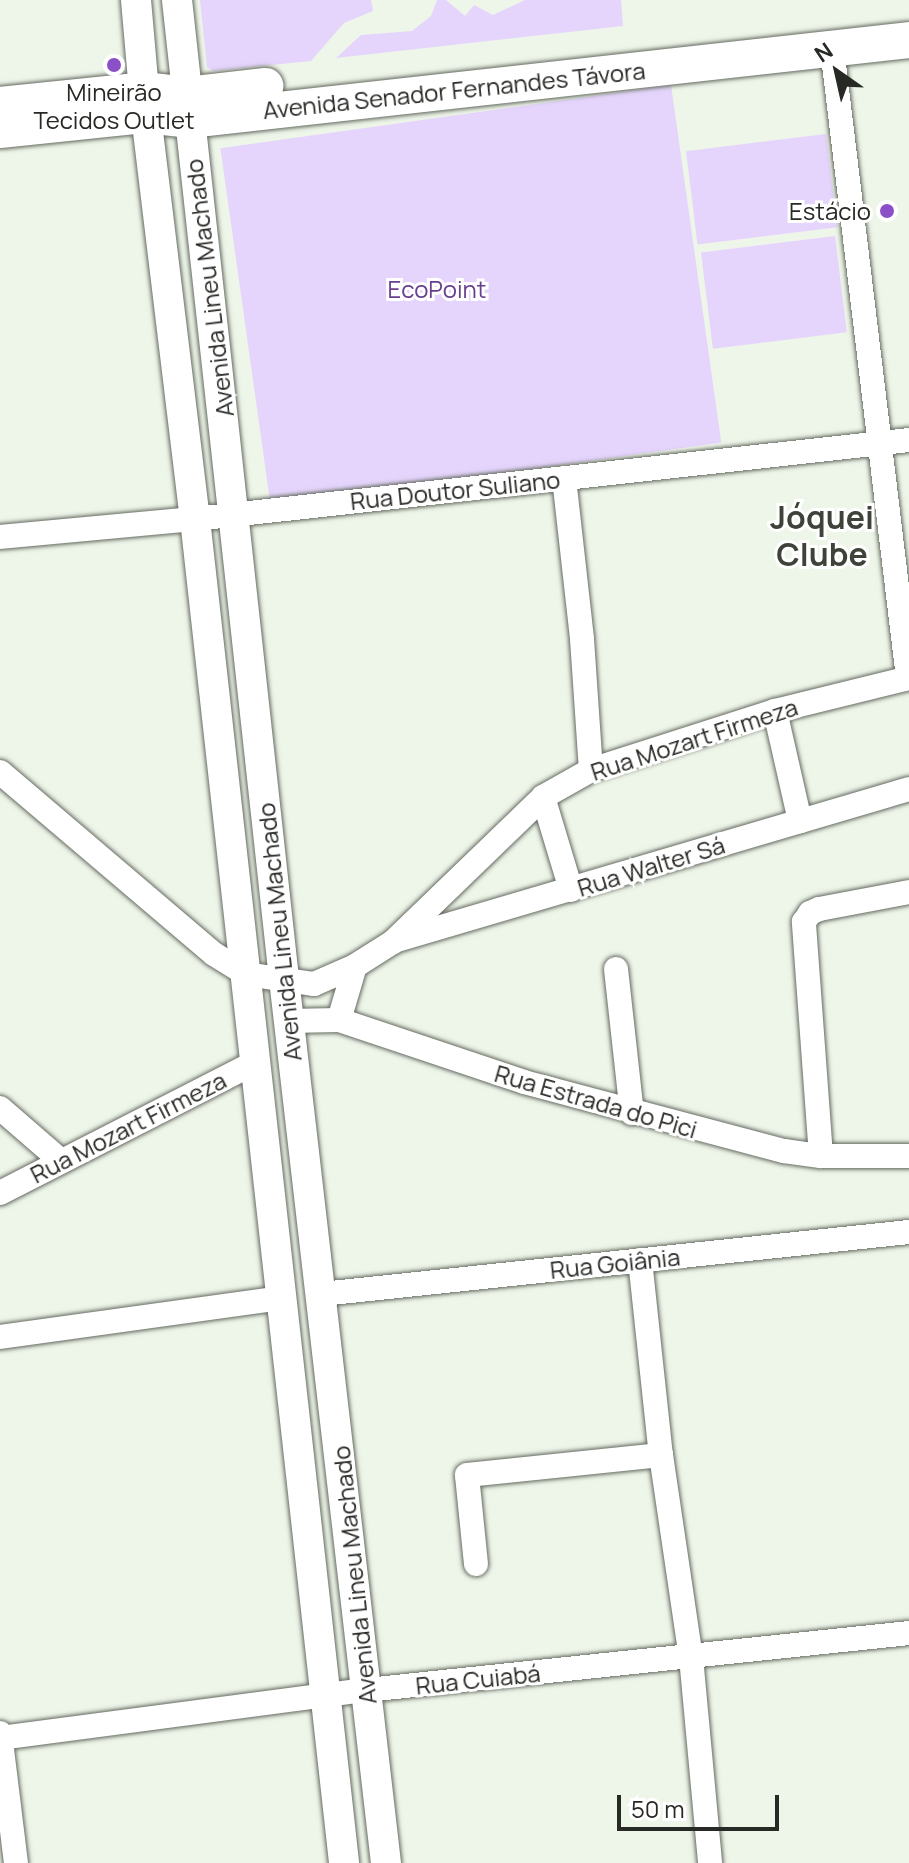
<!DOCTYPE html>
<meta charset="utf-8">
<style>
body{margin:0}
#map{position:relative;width:909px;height:1863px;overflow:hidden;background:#eef5e9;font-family:Manrope,sans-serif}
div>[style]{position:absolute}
.green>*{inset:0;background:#e5d5fc;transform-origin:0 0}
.roads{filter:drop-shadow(0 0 2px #656b61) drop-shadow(0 0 2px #656b61)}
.minor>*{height:24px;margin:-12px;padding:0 12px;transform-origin:12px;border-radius:12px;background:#fff}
.tertiary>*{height:30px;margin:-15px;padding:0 15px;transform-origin:15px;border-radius:15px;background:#fff}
.primary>*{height:36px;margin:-18px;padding:0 18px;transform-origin:18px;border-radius:18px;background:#fff}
.dots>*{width:22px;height:22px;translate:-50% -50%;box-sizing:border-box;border:4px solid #fff;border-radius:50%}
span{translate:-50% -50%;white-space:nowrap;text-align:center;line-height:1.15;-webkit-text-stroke:6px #fff;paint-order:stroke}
.street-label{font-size:24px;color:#262924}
.poi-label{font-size:24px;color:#262924}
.right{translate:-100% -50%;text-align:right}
.park-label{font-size:24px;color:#66408e}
.district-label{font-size:32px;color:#3e433a;font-weight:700}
.north{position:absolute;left:797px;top:32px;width:80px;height:80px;-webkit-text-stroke:6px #fff;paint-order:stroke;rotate:326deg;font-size:22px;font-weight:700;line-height:32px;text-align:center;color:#262924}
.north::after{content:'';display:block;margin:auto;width:28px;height:36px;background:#262924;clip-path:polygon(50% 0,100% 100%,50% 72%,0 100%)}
.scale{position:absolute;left:617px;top:1795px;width:162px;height:36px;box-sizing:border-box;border:4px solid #262924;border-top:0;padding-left:10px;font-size:24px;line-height:28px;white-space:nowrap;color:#262924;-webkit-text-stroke:6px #fff;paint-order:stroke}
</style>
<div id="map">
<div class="green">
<div style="clip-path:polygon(200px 0,371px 0,373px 11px,344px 23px,311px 61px,213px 71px,207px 67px)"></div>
<div style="clip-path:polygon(437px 0,446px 0,465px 16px,474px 5px,493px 15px,525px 0,621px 0,623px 26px,336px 58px,361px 35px,412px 31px,431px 16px)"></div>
<div style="left:671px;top:85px;width:361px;height:455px;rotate:82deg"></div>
<div style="left:826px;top:134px;width:94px;height:141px;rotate:83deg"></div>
<div style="left:835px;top:236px;width:97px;height:135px;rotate:83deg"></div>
</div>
<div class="roads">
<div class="minor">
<div style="left:832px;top:48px;width:635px;rotate:83.12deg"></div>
<div style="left:564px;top:478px;width:162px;rotate:83.6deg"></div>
<div style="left:582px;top:639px;width:131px;rotate:86.1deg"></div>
<div style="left:0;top:537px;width:196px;rotate:-5.3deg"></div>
<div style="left:195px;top:519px;width:718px;rotate:-6.31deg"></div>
<div style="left:775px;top:711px;width:113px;rotate:77.2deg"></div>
<div style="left:0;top:772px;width:281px;rotate:40.4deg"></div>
<div style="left:214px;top:954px;width:38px;rotate:32deg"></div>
<div style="left:246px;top:974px;width:69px;rotate:8.4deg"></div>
<div style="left:314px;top:984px;width:45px;rotate:-23.7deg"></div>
<div style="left:355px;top:966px;width:45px;rotate:-32.3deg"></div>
<div style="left:393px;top:942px;width:209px;rotate:-44deg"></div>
<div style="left:543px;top:797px;width:55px;rotate:-29.4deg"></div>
<div style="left:591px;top:770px;width:193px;rotate:-17.8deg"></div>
<div style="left:775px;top:711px;width:138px;rotate:-13.8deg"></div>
<div style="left:543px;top:797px;width:97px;rotate:73.2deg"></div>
<div style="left:397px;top:940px;width:534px;rotate:-16.43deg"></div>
<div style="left:616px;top:969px;width:145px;rotate:83.7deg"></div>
<div style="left:339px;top:1020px;width:56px;rotate:-73.5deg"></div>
<div style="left:288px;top:1021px;width:51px;rotate:-1.1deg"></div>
<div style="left:339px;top:1020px;width:195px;rotate:18.5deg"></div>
<div style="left:524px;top:1082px;width:269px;rotate:14.9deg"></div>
<div style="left:784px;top:1151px;width:37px;rotate:8deg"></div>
<div style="left:821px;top:1156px;width:88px"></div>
<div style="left:0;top:1108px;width:79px;rotate:40.9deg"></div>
<div style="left:821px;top:1156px;width:235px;rotate:-94.2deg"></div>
<div style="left:804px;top:922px;width:11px;rotate:-56deg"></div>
<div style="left:810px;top:913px;width:10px;rotate:-24deg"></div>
<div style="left:819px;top:909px;width:92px;rotate:-10.7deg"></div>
<div style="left:0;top:1193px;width:288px;rotate:-27.1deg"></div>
<div style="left:640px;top:1260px;width:196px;rotate:83.9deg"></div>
<div style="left:661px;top:1455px;width:204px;rotate:81.6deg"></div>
<div style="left:691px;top:1657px;width:207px;rotate:84.7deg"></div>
<div style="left:322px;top:1294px;width:590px;rotate:-6.03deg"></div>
<div style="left:0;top:1337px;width:284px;rotate:-7.9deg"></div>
<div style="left:476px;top:1564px;width:89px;rotate:-95.8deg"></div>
<div style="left:467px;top:1475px;width:195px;rotate:-5.9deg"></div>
<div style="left:0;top:1733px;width:131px;rotate:83deg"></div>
<div style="left:0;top:1738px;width:370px;rotate:-7.5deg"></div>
<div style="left:367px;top:1690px;width:545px;rotate:-6deg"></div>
</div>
<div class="tertiary">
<div style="left:136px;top:0;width:115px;rotate:85deg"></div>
<div style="left:146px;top:115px;width:407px;rotate:83.1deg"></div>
<div style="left:195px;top:519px;width:1352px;rotate:83.67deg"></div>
<div style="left:177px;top:0;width:985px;rotate:83.76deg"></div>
<div style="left:284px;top:979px;width:890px;rotate:83.42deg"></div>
</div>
<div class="primary">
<div style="left:0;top:105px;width:145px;rotate:-5.9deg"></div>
<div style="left:144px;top:90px;width:43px;rotate:6.6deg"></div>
<div style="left:187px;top:95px;width:79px;rotate:-6.6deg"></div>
<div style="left:0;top:130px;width:147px;rotate:-5.9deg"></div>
<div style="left:146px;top:115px;width:43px;rotate:6.6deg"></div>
<div style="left:189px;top:120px;width:724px;rotate:-6.34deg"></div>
</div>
</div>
<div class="dots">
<div style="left:114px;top:65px;background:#8b50c7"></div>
<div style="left:887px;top:211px;background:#8b50c7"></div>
</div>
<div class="street-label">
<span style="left:454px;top:90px;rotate:-6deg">Avenida Senador Fernandes Távora</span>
<span style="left:209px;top:288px;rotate:-97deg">Avenida Lineu Machado</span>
<span style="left:455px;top:490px;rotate:-6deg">Rua Doutor Suliano</span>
<span style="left:694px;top:739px;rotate:-18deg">Rua Mozart Firmeza</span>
<span style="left:651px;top:866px;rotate:-17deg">Rua Walter Sá</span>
<span style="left:279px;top:932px;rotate:-96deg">Avenida Lineu Machado</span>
<span style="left:596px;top:1101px;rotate:16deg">Rua Estrada do Pici</span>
<span style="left:128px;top:1127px;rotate:-27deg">Rua Mozart Firmeza</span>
<span style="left:615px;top:1263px;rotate:-6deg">Rua Goiânia</span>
<span style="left:354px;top:1575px;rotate:-96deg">Avenida Lineu Machado</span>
<span style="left:478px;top:1679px;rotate:-6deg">Rua Cuiabá</span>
</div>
<div class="poi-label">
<span style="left:114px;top:106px">Mineirão<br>Tecidos Outlet</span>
<span class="right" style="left:871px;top:211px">Estácio</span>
</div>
<div class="park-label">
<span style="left:437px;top:289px">EcoPoint</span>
</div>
<div class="district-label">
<span style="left:822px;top:536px">Jóquei<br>Clube</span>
</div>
<div class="north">N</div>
<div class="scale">50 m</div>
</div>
